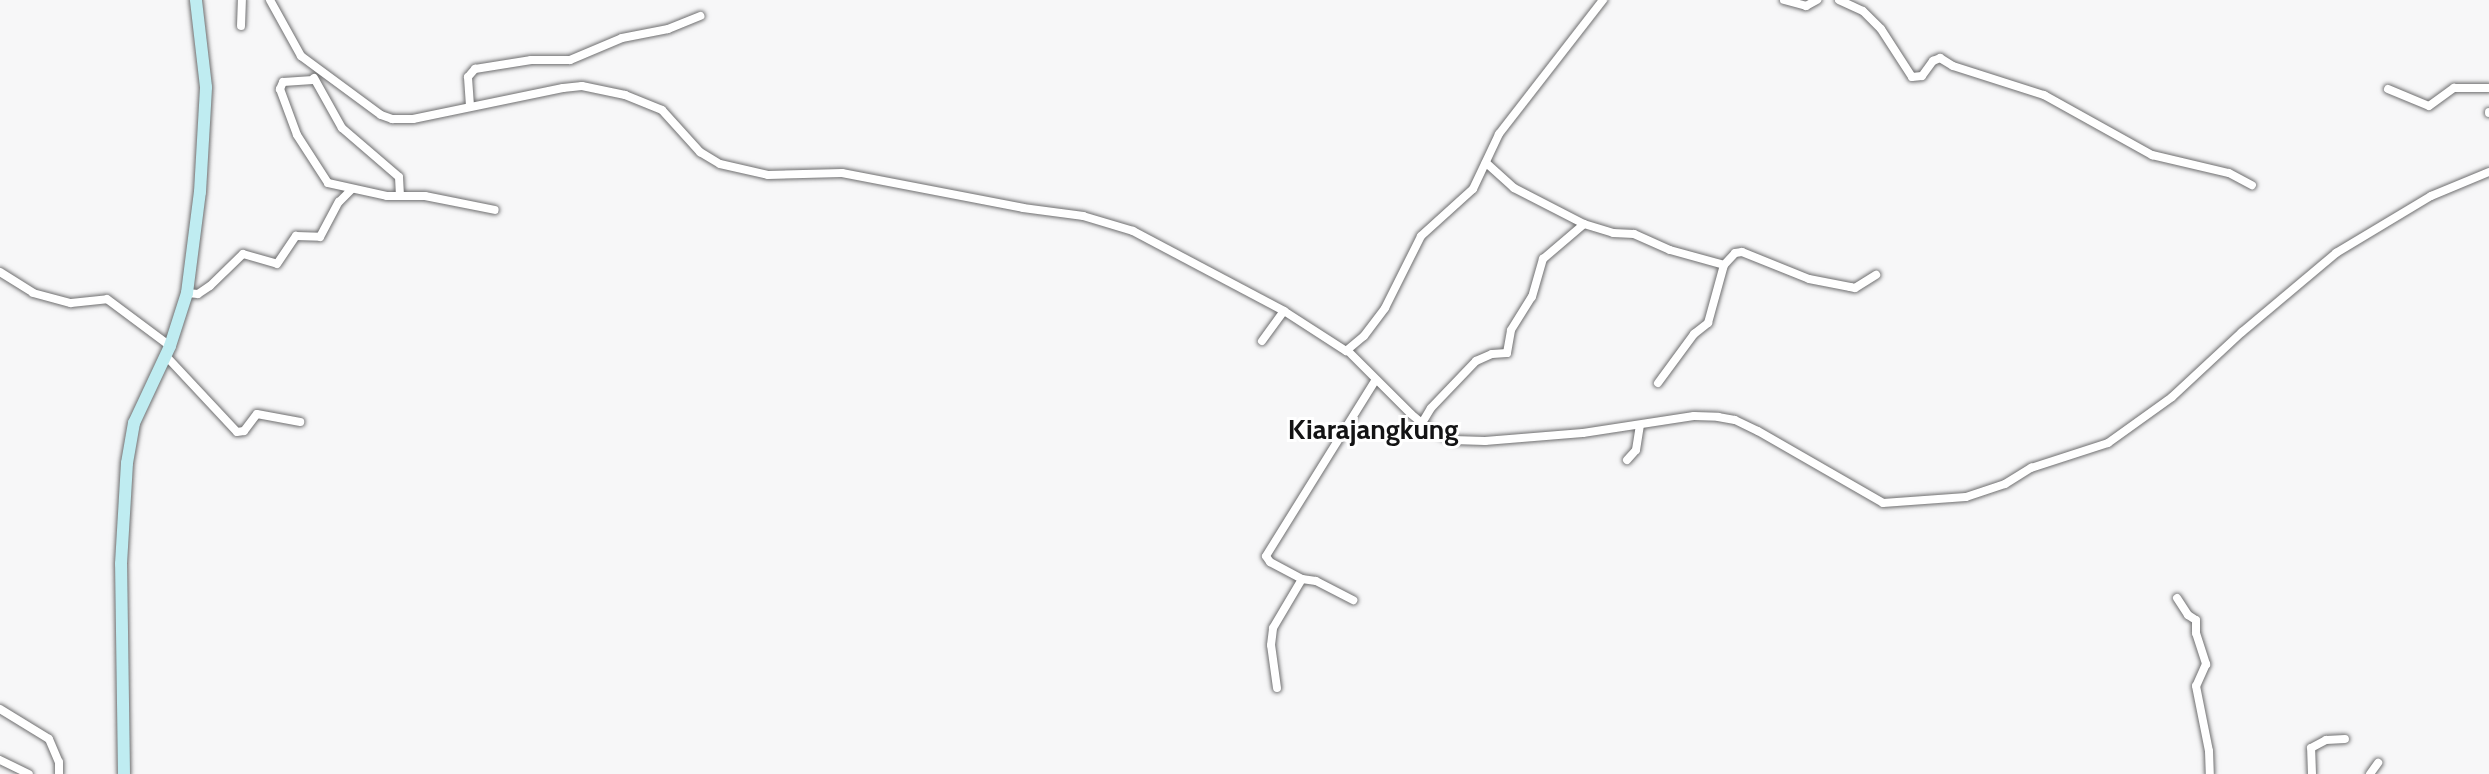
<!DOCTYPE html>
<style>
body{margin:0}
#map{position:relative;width:2489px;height:774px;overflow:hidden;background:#f7f7f8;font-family:Cabin,sans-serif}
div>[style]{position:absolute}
.roads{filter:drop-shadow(0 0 2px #6e6e6f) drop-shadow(0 0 2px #6e6e6f)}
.minor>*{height:8px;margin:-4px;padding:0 4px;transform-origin:4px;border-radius:4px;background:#fff}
.secondary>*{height:12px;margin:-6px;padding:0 6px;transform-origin:6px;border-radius:6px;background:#bfecf1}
span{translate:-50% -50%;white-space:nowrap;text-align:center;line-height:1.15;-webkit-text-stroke:6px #fff;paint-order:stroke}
.quarter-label{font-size:28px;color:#131314;font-weight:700}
</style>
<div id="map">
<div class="roads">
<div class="minor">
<div style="left:270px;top:0;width:64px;rotate:61deg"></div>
<div style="left:301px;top:56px;width:99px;rotate:36.4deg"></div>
<div style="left:381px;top:115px;width:12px;rotate:20deg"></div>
<div style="left:392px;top:119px;width:21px"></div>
<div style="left:413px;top:119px;width:153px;rotate:-11.7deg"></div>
<div style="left:563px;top:88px;width:19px;rotate:-6deg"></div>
<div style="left:582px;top:86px;width:44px;rotate:11.8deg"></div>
<div style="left:625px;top:95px;width:40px;rotate:22deg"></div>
<div style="left:662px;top:110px;width:57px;rotate:47.9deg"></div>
<div style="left:700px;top:152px;width:23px;rotate:31deg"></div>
<div style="left:720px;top:164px;width:49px;rotate:12.9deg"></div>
<div style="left:768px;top:175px;width:74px;rotate:-1.5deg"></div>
<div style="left:842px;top:173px;width:184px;rotate:10.9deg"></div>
<div style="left:1023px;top:208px;width:61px;rotate:7.6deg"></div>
<div style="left:1083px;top:216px;width:52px;rotate:16.7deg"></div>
<div style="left:1133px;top:231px;width:171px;rotate:27.9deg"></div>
<div style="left:1284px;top:311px;width:74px;rotate:32.8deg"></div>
<div style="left:1346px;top:351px;width:23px;rotate:-40deg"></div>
<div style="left:1364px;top:336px;width:35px;rotate:-53deg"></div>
<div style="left:1385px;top:308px;width:80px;rotate:-63.4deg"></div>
<div style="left:1421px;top:236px;width:70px;rotate:-42.1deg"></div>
<div style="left:1473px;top:189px;width:61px;rotate:-64.7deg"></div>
<div style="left:1499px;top:134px;width:170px;rotate:-52.2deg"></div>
<div style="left:1784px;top:0;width:23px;rotate:15deg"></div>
<div style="left:1806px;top:6px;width:13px;rotate:-29deg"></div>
<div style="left:1839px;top:0;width:26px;rotate:25deg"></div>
<div style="left:1863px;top:11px;width:25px;rotate:45deg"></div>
<div style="left:1881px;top:29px;width:57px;rotate:57.1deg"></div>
<div style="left:1912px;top:77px;width:10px;rotate:-6deg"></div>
<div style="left:1922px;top:76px;width:19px;rotate:-54deg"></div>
<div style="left:1933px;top:61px;width:8px;rotate:-23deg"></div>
<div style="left:1940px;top:58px;width:15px;rotate:32deg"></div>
<div style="left:1953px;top:66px;width:96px;rotate:17.7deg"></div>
<div style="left:2044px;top:95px;width:124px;rotate:29.1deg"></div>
<div style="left:2152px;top:155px;width:79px;rotate:13.2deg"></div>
<div style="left:2229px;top:173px;width:26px;rotate:28deg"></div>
<div style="left:241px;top:26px;width:26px;rotate:-88deg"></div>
<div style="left:314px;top:78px;width:57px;rotate:60.8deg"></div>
<div style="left:342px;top:128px;width:75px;rotate:40.7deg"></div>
<div style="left:399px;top:177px;width:18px;rotate:87deg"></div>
<div style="left:313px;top:80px;width:30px;rotate:176deg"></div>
<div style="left:283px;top:82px;width:8px;rotate:113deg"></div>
<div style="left:280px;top:89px;width:49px;rotate:69.7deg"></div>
<div style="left:297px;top:135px;width:57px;rotate:57.1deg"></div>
<div style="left:328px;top:183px;width:60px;rotate:12.4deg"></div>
<div style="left:387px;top:196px;width:38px"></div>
<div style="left:425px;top:196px;width:71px;rotate:11.3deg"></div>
<div style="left:2388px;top:89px;width:44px;rotate:22.5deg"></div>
<div style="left:2429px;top:106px;width:31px;rotate:-36deg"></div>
<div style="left:2454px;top:88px;width:35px"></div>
<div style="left:470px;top:106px;width:29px;rotate:-94deg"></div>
<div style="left:468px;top:77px;width:11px;rotate:-49deg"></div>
<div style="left:475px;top:69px;width:57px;rotate:-9.1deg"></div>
<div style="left:531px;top:60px;width:39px"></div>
<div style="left:570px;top:60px;width:56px;rotate:-22.9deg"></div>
<div style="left:622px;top:38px;width:47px;rotate:-11.1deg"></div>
<div style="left:668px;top:29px;width:35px;rotate:-22deg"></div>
<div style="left:2489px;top:112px;width:1px;rotate:90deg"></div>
<div style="left:1584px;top:224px;width:30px;rotate:17deg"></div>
<div style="left:1613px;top:233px;width:21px;rotate:3deg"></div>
<div style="left:1634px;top:234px;width:39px;rotate:24deg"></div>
<div style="left:1670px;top:250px;width:56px;rotate:15.5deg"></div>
<div style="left:0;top:272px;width:39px;rotate:32deg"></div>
<div style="left:33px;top:293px;width:39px;rotate:15deg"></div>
<div style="left:71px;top:303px;width:36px;rotate:-6deg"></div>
<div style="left:107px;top:299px;width:79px;rotate:36.7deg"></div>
<div style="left:187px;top:293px;width:11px;rotate:5deg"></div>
<div style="left:198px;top:294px;width:14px;rotate:-34deg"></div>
<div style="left:210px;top:286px;width:46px;rotate:-44.1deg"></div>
<div style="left:243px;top:254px;width:35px;rotate:16deg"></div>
<div style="left:277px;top:264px;width:34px;rotate:-56deg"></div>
<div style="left:296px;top:236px;width:24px;rotate:2deg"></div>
<div style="left:320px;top:237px;width:40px;rotate:-62deg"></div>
<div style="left:339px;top:202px;width:18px;rotate:-45deg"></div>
<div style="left:1262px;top:341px;width:37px;rotate:-54deg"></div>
<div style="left:1348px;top:351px;width:89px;rotate:45deg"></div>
<div style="left:1411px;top:414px;width:23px;rotate:40deg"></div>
<div style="left:1429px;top:429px;width:26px;rotate:25deg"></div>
<div style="left:1453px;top:440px;width:32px;rotate:2deg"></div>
<div style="left:1485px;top:441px;width:98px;rotate:-4.7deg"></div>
<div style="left:1583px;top:433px;width:112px;rotate:-8.7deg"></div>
<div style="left:1694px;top:416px;width:24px;rotate:2deg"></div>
<div style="left:1718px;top:417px;width:17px;rotate:10deg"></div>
<div style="left:1735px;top:420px;width:25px;rotate:26deg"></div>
<div style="left:1758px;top:431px;width:144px;rotate:29.9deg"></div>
<div style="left:1883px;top:503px;width:83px;rotate:-4.1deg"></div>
<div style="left:1966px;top:497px;width:41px;rotate:-18.4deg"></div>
<div style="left:2005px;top:484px;width:31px;rotate:-32deg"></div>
<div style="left:2031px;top:468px;width:81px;rotate:-18deg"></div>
<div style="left:2108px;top:443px;width:79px;rotate:-35.7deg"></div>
<div style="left:2172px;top:397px;width:96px;rotate:-42.9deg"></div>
<div style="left:2242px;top:332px;width:123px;rotate:-40deg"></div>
<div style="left:2336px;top:253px;width:111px;rotate:-31deg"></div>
<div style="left:2431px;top:196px;width:63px;rotate:-22.5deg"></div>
<div style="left:165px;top:355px;width:105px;rotate:46.9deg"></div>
<div style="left:237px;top:432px;width:7px;rotate:-8deg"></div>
<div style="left:244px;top:431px;width:21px;rotate:-53deg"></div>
<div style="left:257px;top:414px;width:44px;rotate:10.5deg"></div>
<div style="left:1658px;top:383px;width:61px;rotate:-53.7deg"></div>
<div style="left:1694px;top:334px;width:18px;rotate:-38deg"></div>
<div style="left:1708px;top:323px;width:60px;rotate:-74.6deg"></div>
<div style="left:1724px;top:265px;width:16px;rotate:-47deg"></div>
<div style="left:1735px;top:253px;width:7px;rotate:-8deg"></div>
<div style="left:1742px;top:252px;width:72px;rotate:21.9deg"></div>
<div style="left:1809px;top:279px;width:42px;rotate:11deg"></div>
<div style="left:1850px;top:287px;width:5px;rotate:11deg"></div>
<div style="left:1855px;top:288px;width:25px;rotate:-32deg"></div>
<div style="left:1422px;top:423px;width:17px;rotate:-59deg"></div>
<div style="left:1431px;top:408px;width:65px;rotate:-46.2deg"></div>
<div style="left:1476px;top:361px;width:17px;rotate:-24deg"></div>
<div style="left:1492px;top:354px;width:15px;rotate:-4deg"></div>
<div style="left:1507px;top:353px;width:23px;rotate:-80deg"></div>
<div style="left:1511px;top:330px;width:39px;rotate:-58deg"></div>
<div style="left:1532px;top:297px;width:40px;rotate:-74deg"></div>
<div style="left:1543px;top:259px;width:54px;rotate:-40.5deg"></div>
<div style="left:1584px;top:224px;width:79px;rotate:-152.8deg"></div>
<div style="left:1514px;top:188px;width:38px;rotate:-138deg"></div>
<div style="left:1627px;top:460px;width:13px;rotate:-48deg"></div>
<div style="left:1636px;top:450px;width:25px;rotate:-81deg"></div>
<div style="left:1302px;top:579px;width:14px;rotate:8deg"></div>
<div style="left:1316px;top:581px;width:42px;rotate:27.2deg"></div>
<div style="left:2177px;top:598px;width:20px;rotate:57deg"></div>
<div style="left:2188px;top:615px;width:9px;rotate:32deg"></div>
<div style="left:2196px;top:620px;width:13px;rotate:90deg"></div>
<div style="left:2196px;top:633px;width:33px;rotate:72deg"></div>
<div style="left:2206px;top:664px;width:24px;rotate:114deg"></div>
<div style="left:2196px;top:686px;width:66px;rotate:78.7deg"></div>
<div style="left:2209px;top:751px;width:23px;rotate:88deg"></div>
<div style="left:1277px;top:688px;width:43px;rotate:-97.9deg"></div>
<div style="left:1271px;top:645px;width:17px;rotate:-83deg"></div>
<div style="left:1273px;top:628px;width:57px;rotate:-59.4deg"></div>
<div style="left:1302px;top:579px;width:36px;rotate:-152deg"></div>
<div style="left:1270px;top:562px;width:7px;rotate:-124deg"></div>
<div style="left:1266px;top:556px;width:206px;rotate:-58.1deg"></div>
<div style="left:0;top:709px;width:57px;rotate:31.5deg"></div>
<div style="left:49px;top:739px;width:25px;rotate:67deg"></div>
<div style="left:59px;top:762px;width:12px;rotate:90deg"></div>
<div style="left:0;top:760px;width:32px;rotate:26deg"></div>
<div style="left:2312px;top:774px;width:26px;rotate:-92deg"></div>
<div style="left:2311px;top:748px;width:17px;rotate:-28deg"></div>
<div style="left:2326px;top:740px;width:19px;rotate:-3deg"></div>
<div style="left:2370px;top:774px;width:14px;rotate:-54deg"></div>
</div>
<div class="secondary">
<div style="left:124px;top:774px;width:210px;rotate:-90.8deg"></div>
<div style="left:121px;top:564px;width:101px;rotate:-86.6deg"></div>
<div style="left:127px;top:463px;width:41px;rotate:-80.1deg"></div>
<div style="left:134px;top:423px;width:85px;rotate:-64.9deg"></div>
<div style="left:170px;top:346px;width:56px;rotate:-72.2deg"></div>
<div style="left:187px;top:293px;width:102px;rotate:-82.7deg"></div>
<div style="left:200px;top:192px;width:105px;rotate:-86.7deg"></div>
<div style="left:206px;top:87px;width:88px;rotate:-96.6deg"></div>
</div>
</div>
<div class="quarter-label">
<span style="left:1373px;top:429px">Kiarajangkung</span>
</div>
</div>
